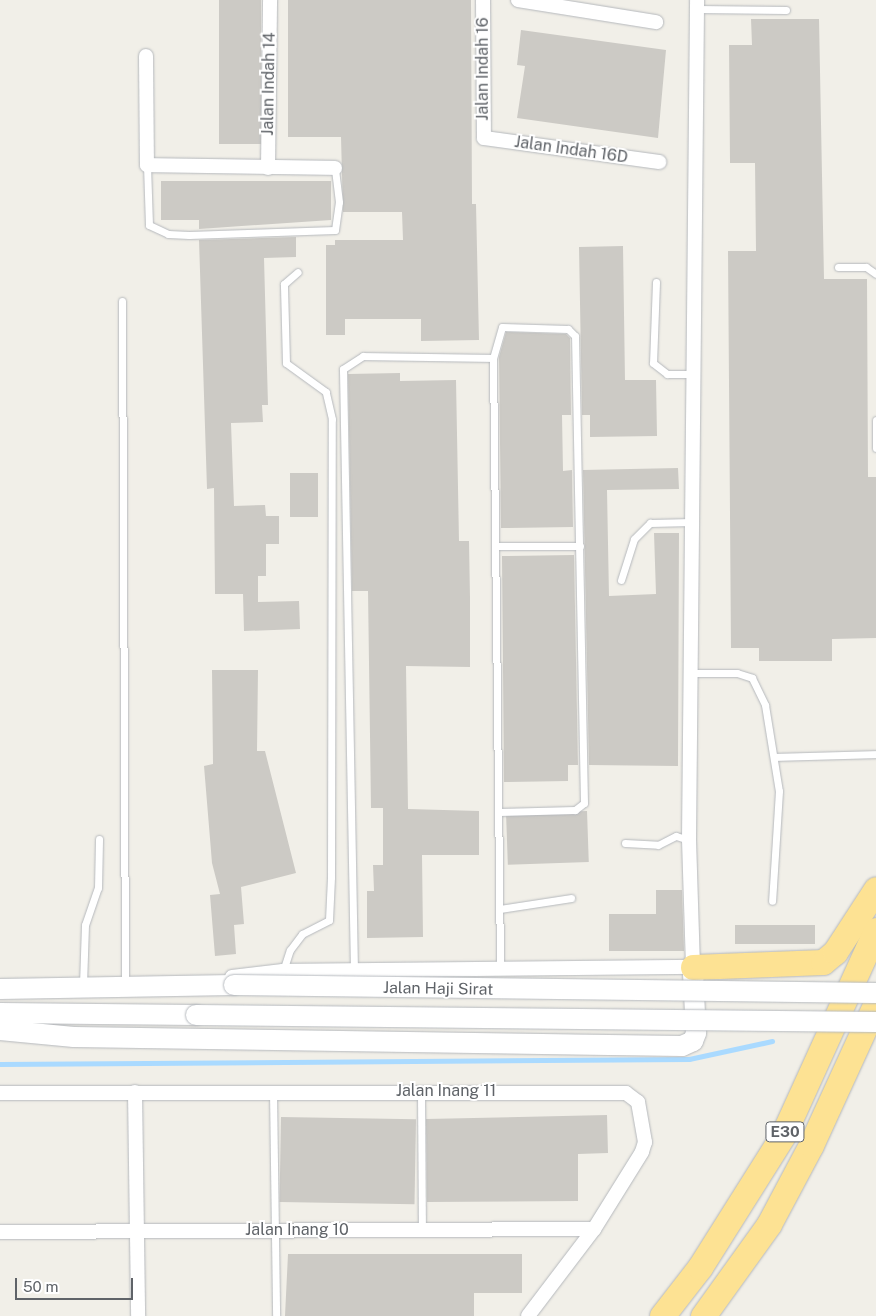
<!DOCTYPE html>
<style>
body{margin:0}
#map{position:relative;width:876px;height:1316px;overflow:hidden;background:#f1efe8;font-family:"Public Sans",sans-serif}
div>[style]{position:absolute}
.stream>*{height:5px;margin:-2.5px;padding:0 2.5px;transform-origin:2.5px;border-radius:2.5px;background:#aadaff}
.building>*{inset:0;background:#cccac5;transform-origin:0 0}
.roads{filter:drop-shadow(0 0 1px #b5b8bc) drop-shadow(0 0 1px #b5b8bc)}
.service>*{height:7px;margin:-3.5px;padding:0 3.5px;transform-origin:3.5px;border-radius:3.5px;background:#fff}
.minor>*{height:14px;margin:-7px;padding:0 7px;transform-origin:7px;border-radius:7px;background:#fff}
.secondary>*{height:20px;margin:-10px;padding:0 10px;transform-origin:10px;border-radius:10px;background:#fff}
.motorway>*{height:25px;margin:-12.5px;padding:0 12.5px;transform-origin:12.5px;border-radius:12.5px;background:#fde293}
.bridges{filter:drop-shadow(0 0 1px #b6babf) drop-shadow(0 0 1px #b6babf)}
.secondary-bridge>*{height:20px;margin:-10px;padding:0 10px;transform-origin:10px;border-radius:10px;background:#fff}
span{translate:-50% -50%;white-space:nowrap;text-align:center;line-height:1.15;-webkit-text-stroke:4px #fff;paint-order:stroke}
.shield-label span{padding:1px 4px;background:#fff;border:1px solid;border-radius:4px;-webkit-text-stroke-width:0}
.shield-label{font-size:15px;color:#5f6368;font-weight:700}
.street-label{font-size:16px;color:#5f6368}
.scale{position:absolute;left:15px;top:1278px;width:118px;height:22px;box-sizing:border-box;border:2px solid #5f6368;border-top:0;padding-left:6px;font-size:15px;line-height:18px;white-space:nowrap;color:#5f6368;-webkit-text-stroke:4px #fff;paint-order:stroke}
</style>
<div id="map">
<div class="stream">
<div style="left:0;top:1064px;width:689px;rotate:-0.42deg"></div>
<div style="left:689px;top:1059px;width:85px;rotate:-12.2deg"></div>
</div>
<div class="building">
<div style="left:219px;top:0;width:42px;height:144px"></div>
<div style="clip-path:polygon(288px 0,471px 0,472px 204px,476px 204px,479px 340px,421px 341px,421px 319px,345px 319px,345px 335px,326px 335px,326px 245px,335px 245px,335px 240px,403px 240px,402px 212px,343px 212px,341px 137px,288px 137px)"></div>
<div style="clip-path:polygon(751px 19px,819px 19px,824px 279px,867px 279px,868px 477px,876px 477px,876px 638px,832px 639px,832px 661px,759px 661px,759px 648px,731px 648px,728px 251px,756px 251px,755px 163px,730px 163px,729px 45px,752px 45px)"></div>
<div style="clip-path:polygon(521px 30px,666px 50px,658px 138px,517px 118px,525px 66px,517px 65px)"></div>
<div style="clip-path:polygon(161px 181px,331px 181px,331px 220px,199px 229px,199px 220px,161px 220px)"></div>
<div style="clip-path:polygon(296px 237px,296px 257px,264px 258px,268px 405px,262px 405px,263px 422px,231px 423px,234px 506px,265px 505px,266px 516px,279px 516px,279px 544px,266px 544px,266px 576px,258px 576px,258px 602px,299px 601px,300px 629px,244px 631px,243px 594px,215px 594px,214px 488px,207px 489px,199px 240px)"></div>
<div style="clip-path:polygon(623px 246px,625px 380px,656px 380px,657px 436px,590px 437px,590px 415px,582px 415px,579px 247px)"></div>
<div style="clip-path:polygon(506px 332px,566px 334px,570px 338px,571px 415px,562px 415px,563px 471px,572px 470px,573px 527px,501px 528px,499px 357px)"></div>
<div style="clip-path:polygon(400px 373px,400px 381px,456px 380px,459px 541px,469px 541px,470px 598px,470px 667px,406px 666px,408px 809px,479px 811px,479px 855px,422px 855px,423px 937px,367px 938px,367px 891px,374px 891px,373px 865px,383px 865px,383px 808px,371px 808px,368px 591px,352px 591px,348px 374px)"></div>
<div style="clip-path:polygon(678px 468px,679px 489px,607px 490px,609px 596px,656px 594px,654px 533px,679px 533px,678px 766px,589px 765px,583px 470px)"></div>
<div style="left:290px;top:473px;width:28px;height:44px"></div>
<div style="clip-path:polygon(574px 555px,578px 765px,568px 765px,568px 781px,504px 782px,502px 556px)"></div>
<div style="clip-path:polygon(212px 670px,258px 670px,257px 751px,265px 751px,296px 873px,241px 887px,244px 924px,234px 925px,236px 954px,215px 956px,210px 895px,220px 894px,212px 863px,204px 766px,213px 764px)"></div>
<div style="left:587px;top:811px;width:51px;height:81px;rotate:88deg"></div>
<div style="clip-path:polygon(656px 890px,682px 890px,684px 951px,609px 951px,609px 914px,656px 914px)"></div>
<div style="left:815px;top:925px;width:19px;height:80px;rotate:90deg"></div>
<div style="clip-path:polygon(607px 1115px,608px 1153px,578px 1154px,578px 1201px,427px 1202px,426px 1119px)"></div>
<div style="left:281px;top:1117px;width:135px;height:85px;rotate:1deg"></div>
<div style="clip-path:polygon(288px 1254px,522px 1254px,522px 1293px,474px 1293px,474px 1316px,285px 1316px)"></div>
</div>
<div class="roads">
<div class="service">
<div style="left:697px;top:9px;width:89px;rotate:0.6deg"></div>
<div style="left:147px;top:165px;width:60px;rotate:88.1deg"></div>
<div style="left:149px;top:225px;width:21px;rotate:25deg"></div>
<div style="left:168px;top:234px;width:21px;rotate:3deg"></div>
<div style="left:189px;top:235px;width:146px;rotate:-2deg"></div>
<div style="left:335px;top:230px;width:28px;rotate:-82deg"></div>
<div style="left:339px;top:202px;width:34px;rotate:-97deg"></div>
<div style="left:838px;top:267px;width:28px"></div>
<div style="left:866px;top:267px;width:12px;rotate:35deg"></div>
<div style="left:656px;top:282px;width:81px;rotate:92.1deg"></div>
<div style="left:653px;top:363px;width:18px;rotate:38deg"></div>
<div style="left:667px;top:374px;width:26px"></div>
<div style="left:122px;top:301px;width:685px;rotate:89.75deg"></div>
<div style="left:876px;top:420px;width:28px;rotate:90deg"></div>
<div style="left:497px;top:546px;width:83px"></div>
<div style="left:621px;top:580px;width:43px;rotate:-72.4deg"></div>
<div style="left:634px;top:539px;width:23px;rotate:-45deg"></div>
<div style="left:650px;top:523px;width:42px;rotate:-1.4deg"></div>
<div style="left:692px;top:673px;width:45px"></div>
<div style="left:737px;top:673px;width:16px;rotate:18deg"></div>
<div style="left:752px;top:678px;width:30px;rotate:64deg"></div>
<div style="left:765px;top:705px;width:87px;rotate:80.8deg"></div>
<div style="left:779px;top:791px;width:110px;rotate:93.6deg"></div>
<div style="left:776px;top:757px;width:100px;rotate:-1.7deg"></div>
<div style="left:499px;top:812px;width:76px;rotate:-1.5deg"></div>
<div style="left:575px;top:810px;width:11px;rotate:-38deg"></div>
<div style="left:584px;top:803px;width:467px;rotate:-91.1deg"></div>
<div style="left:575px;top:336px;width:10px;rotate:-135deg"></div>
<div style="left:568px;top:329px;width:66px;rotate:-178.3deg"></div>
<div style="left:502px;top:327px;width:32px;rotate:106deg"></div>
<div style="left:493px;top:358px;width:612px;rotate:89.34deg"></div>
<div style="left:625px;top:843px;width:33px;rotate:3deg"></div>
<div style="left:658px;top:845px;width:20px;rotate:-27deg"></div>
<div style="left:676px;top:836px;width:14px;rotate:17deg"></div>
<div style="left:500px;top:909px;width:72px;rotate:-8.8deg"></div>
<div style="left:283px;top:971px;width:22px;rotate:-72deg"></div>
<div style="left:290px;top:950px;width:20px;rotate:-53deg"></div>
<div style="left:302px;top:934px;width:30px;rotate:-27deg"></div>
<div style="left:329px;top:920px;width:43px;rotate:-87.3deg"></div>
<div style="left:331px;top:877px;width:458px;rotate:-89.9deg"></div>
<div style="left:332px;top:419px;width:28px;rotate:-103deg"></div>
<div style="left:326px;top:392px;width:49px;rotate:-144.1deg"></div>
<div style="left:286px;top:363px;width:79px;rotate:-91.5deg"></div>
<div style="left:284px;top:284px;width:18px;rotate:-41deg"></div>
<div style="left:354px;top:971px;width:602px;rotate:-91.05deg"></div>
<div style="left:343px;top:369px;width:24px;rotate:-33deg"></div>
<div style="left:363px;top:356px;width:130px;rotate:0.9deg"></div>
<div style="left:83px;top:985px;width:60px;rotate:-88.1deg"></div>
<div style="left:85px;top:925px;width:39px;rotate:-71deg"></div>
<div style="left:98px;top:888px;width:49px;rotate:-88.8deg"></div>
<div style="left:273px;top:1092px;width:224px;rotate:89.2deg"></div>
<div style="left:421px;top:1093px;width:137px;rotate:89.6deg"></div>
</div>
<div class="minor">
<div style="left:483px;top:0;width:138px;rotate:89.6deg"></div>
<div style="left:484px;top:138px;width:177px;rotate:7.8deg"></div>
<div style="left:518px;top:0;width:140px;rotate:9.1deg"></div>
<div style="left:146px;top:56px;width:109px;rotate:89.5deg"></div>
<div style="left:147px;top:165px;width:188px;rotate:0.9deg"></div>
<div style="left:268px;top:168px;width:168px;rotate:-89.3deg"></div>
<div style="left:232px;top:977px;width:51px;rotate:-6.7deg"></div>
<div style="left:283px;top:971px;width:410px;rotate:-0.6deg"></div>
<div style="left:693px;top:967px;width:127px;rotate:-91.8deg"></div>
<div style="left:689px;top:840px;width:840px;rotate:-89.45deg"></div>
<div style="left:135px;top:1092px;width:224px;rotate:89.2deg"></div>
<div style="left:0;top:1093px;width:626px"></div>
<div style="left:626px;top:1093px;width:15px;rotate:37deg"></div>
<div style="left:638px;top:1102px;width:41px;rotate:80.1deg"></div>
<div style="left:645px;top:1142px;width:10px;rotate:107deg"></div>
<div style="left:642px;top:1152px;width:91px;rotate:121.9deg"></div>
<div style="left:594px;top:1229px;width:109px;rotate:127.2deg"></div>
<div style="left:0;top:1232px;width:594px;rotate:-0.29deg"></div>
</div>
<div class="secondary">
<div style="left:0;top:989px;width:234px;rotate:-1deg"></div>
<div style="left:0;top:1013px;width:196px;rotate:0.6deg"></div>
<div style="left:0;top:1030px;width:74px;rotate:5.4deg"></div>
<div style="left:74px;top:1037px;width:608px;rotate:0.85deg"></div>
<div style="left:682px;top:1046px;width:12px;rotate:-24deg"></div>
<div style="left:693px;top:1041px;width:9px;rotate:-69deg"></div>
<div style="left:696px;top:1033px;width:59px;rotate:-92.9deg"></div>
</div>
<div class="motorway">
<div style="left:693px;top:967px;width:130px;rotate:-2.2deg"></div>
<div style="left:823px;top:962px;width:16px;rotate:-40deg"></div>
<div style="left:835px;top:952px;width:75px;rotate:-56.9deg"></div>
<div style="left:662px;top:1316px;width:62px;rotate:-52.2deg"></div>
<div style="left:700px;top:1267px;width:156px;rotate:-57.8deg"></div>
<div style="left:783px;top:1135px;width:225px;rotate:-65.6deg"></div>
<div style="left:703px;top:1316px;width:113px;rotate:-54.3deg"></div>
<div style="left:769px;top:1224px;width:89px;rotate:-62deg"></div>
<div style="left:811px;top:1145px;width:156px;rotate:-65.4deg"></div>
</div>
</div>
<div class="bridges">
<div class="secondary-bridge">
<div style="left:234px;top:985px;width:642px;rotate:0.71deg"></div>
<div style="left:196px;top:1015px;width:680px;rotate:0.59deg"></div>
</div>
</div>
<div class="shield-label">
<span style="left:785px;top:1132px">E30</span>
</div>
<div class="street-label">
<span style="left:483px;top:69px;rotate:-90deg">Jalan Indah 16</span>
<span style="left:269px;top:84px;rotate:-89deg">Jalan Indah 14</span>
<span style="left:571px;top:150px;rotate:8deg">Jalan Indah 16D</span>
<span style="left:438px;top:989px;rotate:1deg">Jalan Haji Sirat</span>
<span style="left:446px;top:1091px">Jalan Inang 11</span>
<span style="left:297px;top:1230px">Jalan Inang 10</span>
</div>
<div class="scale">50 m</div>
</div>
